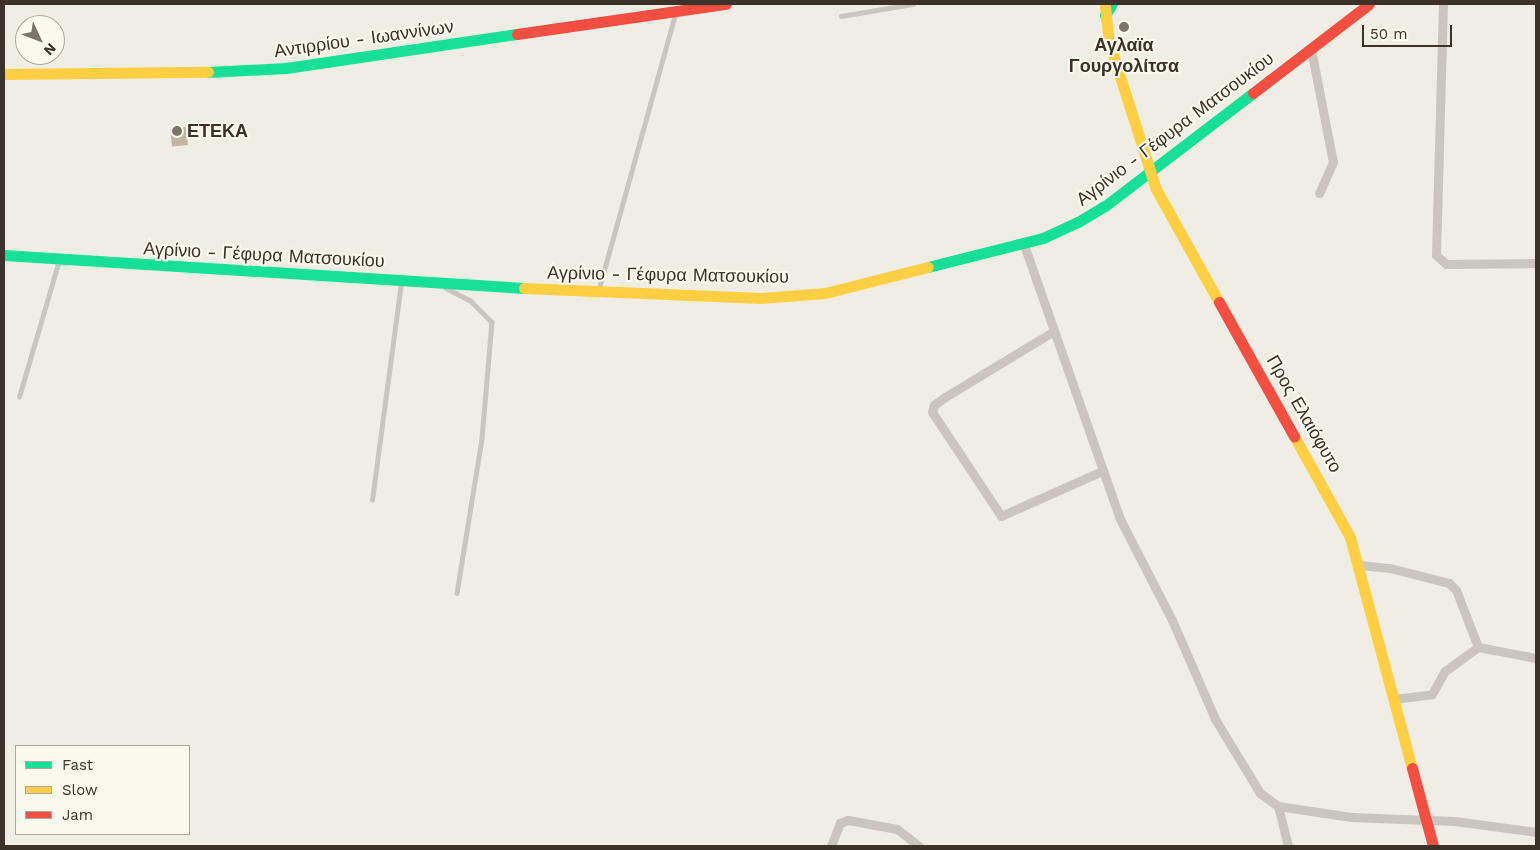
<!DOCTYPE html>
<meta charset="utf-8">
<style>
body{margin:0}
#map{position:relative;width:1540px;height:850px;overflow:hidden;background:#f0ede4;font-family:"Work Sans",sans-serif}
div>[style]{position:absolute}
.building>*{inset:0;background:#c4b5a5;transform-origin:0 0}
.lane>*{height:4.5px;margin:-2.25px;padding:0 2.25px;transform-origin:2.25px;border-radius:2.25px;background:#cac5bd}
.street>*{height:9px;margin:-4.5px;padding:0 4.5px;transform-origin:4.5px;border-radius:4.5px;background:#cac5bd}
.fast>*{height:11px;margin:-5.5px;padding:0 5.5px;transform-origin:5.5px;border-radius:5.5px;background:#16e098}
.slow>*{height:11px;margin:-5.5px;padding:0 5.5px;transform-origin:5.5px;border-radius:5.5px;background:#ffcf43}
.jam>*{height:11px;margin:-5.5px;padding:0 5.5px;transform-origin:5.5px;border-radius:5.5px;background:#f24e42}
.dots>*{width:14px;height:14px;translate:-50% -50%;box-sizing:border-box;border:2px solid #fbf8ed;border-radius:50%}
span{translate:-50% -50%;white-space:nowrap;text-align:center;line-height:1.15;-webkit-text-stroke:4px #fbf8ed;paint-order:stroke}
.street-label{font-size:18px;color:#3b332a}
.poi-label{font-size:18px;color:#3b332a;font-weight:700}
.left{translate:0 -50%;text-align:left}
.frame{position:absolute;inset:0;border:5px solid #3b332a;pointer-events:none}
.legend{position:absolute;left:15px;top:745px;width:175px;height:90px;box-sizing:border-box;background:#fbf8ed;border:1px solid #aea99f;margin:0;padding:6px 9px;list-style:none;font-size:15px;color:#3b332a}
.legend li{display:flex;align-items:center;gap:10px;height:25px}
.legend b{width:25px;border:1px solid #aea99f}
.north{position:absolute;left:15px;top:15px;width:50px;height:50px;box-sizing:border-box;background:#fbf8ed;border:1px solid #aea99f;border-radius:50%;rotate:133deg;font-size:14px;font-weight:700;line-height:20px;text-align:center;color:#3b332a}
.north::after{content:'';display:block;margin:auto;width:18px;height:22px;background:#7a746b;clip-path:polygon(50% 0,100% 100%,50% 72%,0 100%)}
.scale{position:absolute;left:1362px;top:25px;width:90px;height:22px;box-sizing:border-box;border:2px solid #3b332a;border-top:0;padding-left:6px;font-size:15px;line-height:18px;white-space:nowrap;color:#3b332a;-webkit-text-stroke:4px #fbf8ed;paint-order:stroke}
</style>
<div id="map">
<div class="building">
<div style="left:186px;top:127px;width:18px;height:16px;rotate:84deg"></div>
</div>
<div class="lane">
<div style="left:841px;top:16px;width:73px;rotate:-9.5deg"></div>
<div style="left:446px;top:288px;width:27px;rotate:27deg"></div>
<div style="left:470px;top:300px;width:31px;rotate:45deg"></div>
<div style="left:492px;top:322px;width:117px;rotate:94.9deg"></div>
<div style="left:482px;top:439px;width:156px;rotate:99.2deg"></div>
<div style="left:598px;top:292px;width:288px;rotate:-74.5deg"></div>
<div style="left:19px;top:397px;width:143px;rotate:-73.7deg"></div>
<div style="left:372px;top:500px;width:220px;rotate:-82.4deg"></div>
</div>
<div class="street">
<div style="left:1443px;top:4px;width:251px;rotate:91.6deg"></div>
<div style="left:1436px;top:255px;width:13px;rotate:42deg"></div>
<div style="left:1446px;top:264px;width:90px;rotate:-0.6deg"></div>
<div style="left:1311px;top:49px;width:115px;rotate:79deg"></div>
<div style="left:1333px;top:162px;width:34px;rotate:114deg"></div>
<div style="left:1023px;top:242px;width:293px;rotate:70.7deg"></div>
<div style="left:1120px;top:519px;width:114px;rotate:62.8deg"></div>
<div style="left:1172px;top:620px;width:108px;rotate:66.5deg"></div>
<div style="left:1215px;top:719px;width:87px;rotate:58.7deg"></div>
<div style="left:1260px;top:793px;width:22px;rotate:36deg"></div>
<div style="left:1278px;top:806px;width:74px;rotate:8.6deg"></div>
<div style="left:1351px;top:817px;width:103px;rotate:2.2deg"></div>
<div style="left:1454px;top:821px;width:83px;rotate:7.6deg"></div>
<div style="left:1054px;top:331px;width:127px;rotate:148.8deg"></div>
<div style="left:945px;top:397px;width:14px;rotate:144deg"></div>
<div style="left:934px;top:405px;width:7px;rotate:106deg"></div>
<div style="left:932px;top:412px;width:125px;rotate:56.4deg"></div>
<div style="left:1001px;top:516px;width:111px;rotate:-24deg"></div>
<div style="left:1360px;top:565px;width:30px;rotate:6deg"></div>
<div style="left:1390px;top:568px;width:61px;rotate:14.3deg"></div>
<div style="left:1449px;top:583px;width:10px;rotate:45deg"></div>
<div style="left:1456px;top:590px;width:61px;rotate:68.9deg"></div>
<div style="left:1394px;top:699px;width:38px;rotate:-7deg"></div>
<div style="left:1432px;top:694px;width:26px;rotate:-61deg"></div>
<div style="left:1445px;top:671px;width:41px;rotate:-36deg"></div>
<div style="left:1478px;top:647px;width:59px;rotate:10.7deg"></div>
<div style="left:1278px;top:806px;width:41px;rotate:76deg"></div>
<div style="left:831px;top:846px;width:25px;rotate:-69deg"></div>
<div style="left:840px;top:823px;width:9px;rotate:-21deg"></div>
<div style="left:848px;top:820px;width:50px;rotate:10.4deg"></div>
<div style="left:897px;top:829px;width:28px;rotate:38deg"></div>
</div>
<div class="fast">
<div style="left:1105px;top:15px;width:13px;rotate:-58deg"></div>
<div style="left:208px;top:72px;width:78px;rotate:-2.9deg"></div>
<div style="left:286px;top:68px;width:233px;rotate:-8.4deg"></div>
<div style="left:4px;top:255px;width:521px;rotate:3.63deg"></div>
<div style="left:928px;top:267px;width:119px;rotate:-14.2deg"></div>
<div style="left:1043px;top:238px;width:38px;rotate:-25deg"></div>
<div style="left:1078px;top:222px;width:31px;rotate:-31deg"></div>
<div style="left:1105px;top:206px;width:186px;rotate:-37.4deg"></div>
</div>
<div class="slow">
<div style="left:1105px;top:6px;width:36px;rotate:84deg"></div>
<div style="left:1109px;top:42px;width:154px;rotate:72.3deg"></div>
<div style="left:1156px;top:189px;width:129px;rotate:60.9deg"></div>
<div style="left:4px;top:74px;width:204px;rotate:-0.6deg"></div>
<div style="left:524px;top:288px;width:237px;rotate:2.4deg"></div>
<div style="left:761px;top:298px;width:64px;rotate:-4.5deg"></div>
<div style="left:825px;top:293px;width:106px;rotate:-14.2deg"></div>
<div style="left:1294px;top:436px;width:115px;rotate:61deg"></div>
<div style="left:1350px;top:537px;width:239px;rotate:75deg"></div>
</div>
<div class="jam">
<div style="left:517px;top:34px;width:211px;rotate:-8.2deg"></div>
<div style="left:1253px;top:93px;width:146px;rotate:-37.5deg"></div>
<div style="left:1219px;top:302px;width:154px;rotate:60.8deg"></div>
<div style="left:1412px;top:768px;width:81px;rotate:74.9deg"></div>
</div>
<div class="dots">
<div style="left:1124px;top:27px;background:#7a746b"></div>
<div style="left:177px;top:131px;background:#7a746b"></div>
</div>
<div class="street-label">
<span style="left:364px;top:39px;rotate:-8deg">Αντιρρίου - Ιωαννίνων</span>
<span style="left:1175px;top:129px;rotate:-37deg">Αγρίνιο - Γέφυρα Ματσουκίου</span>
<span style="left:264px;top:255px;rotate:3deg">Αγρίνιο - Γέφυρα Ματσουκίου</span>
<span style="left:668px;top:275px;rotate:1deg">Αγρίνιο - Γέφυρα Ματσουκίου</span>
<span style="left:1304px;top:414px;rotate:60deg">Προς Ελαιόφυτο</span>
</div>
<div class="poi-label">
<span style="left:1124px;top:56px">Αγλαϊα<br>Γουργολίτσα</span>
<span class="left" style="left:187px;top:131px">ΕΤΕΚΑ</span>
</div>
<div class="frame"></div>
<ul class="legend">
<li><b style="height:6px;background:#16e098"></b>Fast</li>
<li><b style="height:6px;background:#ffcf43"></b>Slow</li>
<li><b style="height:6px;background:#f24e42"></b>Jam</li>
</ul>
<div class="north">N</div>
<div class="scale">50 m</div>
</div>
